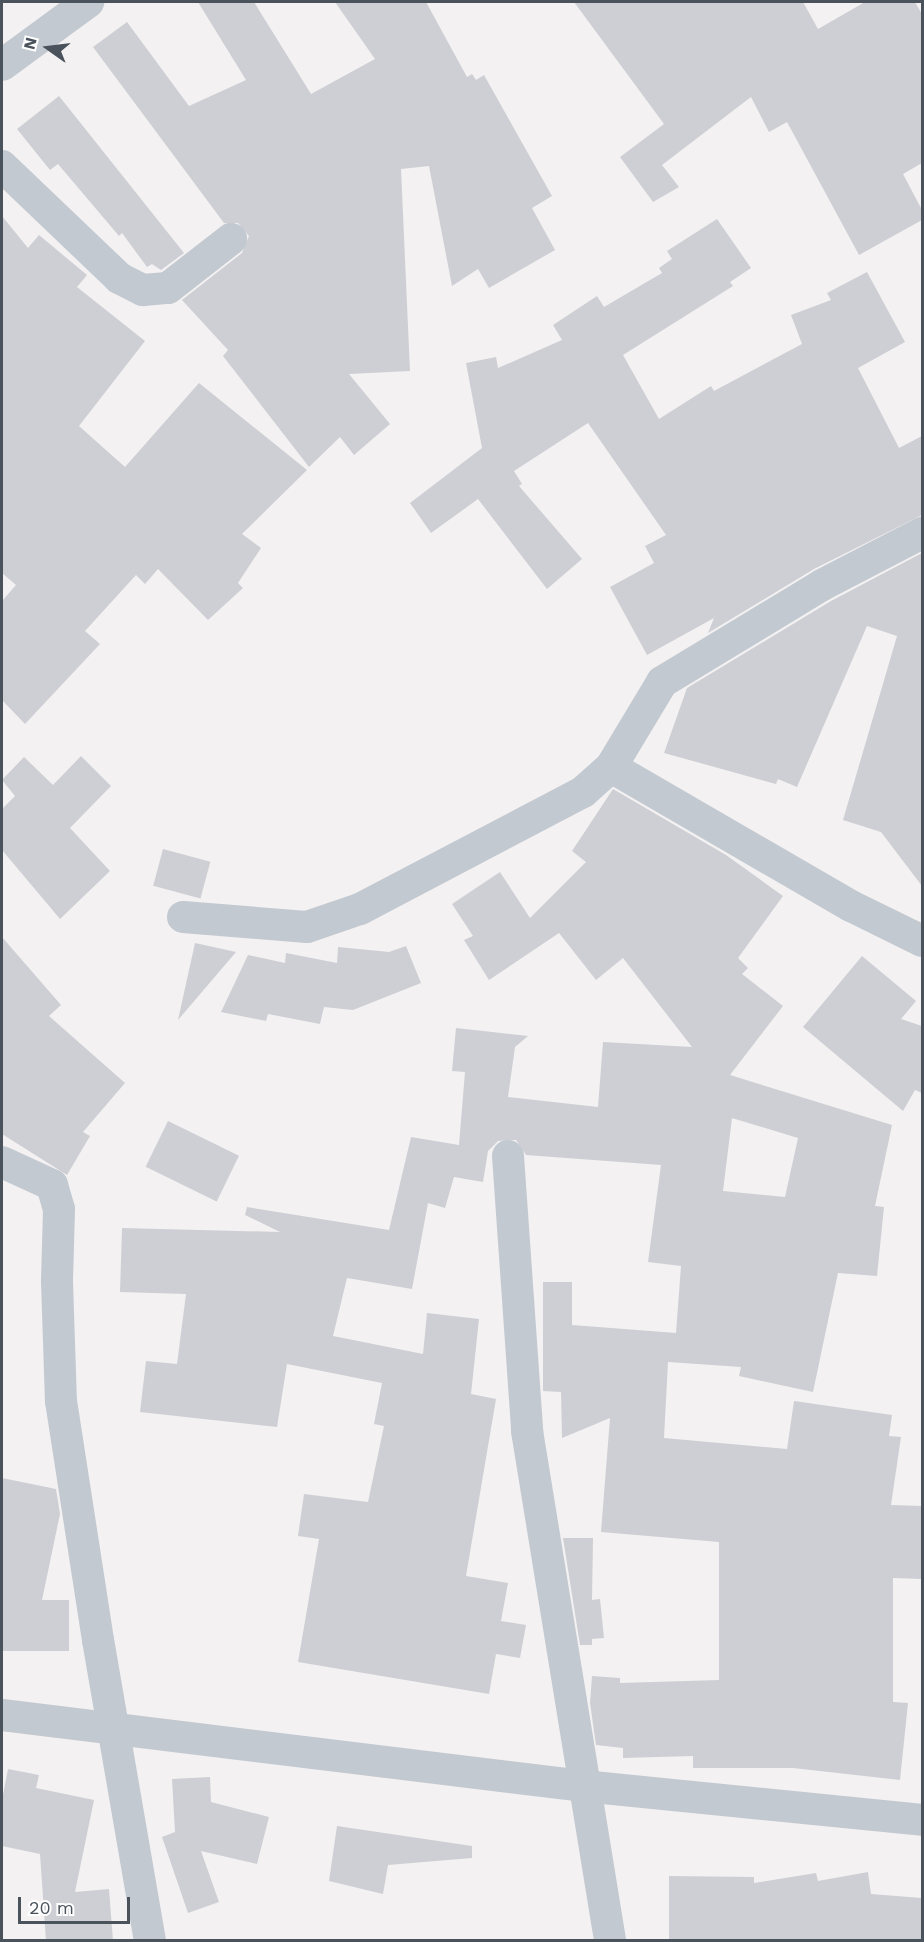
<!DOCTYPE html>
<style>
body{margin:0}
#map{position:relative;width:924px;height:1942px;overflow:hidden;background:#f3f1f1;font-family:"Work Sans",sans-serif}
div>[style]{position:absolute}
.building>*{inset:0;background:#cecfd4;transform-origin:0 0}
.street>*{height:32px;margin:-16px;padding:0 16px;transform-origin:16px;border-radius:16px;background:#c3c9d1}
span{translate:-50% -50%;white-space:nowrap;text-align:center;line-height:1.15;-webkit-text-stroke:5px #fff;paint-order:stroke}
.frame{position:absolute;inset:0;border:3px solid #4a525c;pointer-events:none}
.north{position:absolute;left:18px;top:18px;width:60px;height:60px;-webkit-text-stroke:4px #fff;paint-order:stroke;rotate:284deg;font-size:16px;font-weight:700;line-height:24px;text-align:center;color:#4a525c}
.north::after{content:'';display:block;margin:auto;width:21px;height:27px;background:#4a525c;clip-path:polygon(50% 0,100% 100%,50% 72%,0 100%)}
.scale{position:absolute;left:18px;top:1897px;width:112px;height:27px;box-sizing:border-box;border:3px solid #4a525c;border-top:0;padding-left:8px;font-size:18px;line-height:21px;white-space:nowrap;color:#4a525c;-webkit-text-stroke:4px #fff;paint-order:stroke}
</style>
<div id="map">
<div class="building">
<div style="clip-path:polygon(198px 2px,254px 2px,311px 94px,375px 59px,335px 2px,426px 2px,467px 77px,472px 74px,476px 80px,484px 75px,552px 196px,532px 208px,555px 250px,489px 288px,478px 269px,452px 286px,429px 166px,401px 169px,410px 371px,349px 374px,390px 424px,354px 455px,340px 437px,309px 467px,223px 356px,228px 350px,182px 300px,242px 253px,249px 236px,238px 223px,224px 223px,93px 47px,127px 22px,189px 106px,246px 80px)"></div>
<div style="clip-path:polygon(574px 2px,803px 2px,818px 29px,865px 2px,915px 2px,922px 14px,922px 163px,903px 174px,922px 210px,922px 220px,859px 255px,787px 122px,769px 132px,751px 97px,662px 165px,679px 187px,653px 202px,620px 157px,664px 124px)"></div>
<div style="clip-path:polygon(59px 96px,184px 253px,161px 270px,152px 264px,147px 267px,122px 233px,119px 236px,58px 164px,50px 170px,17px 129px)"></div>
<div style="clip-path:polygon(2px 216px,28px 248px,39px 235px,87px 275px,77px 287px,145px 341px,79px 426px,125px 467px,199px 383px,307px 470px,242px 534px,261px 548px,238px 583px,243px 588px,208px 620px,158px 569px,145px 584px,136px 575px,85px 631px,100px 644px,25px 724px,2px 700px,2px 601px,16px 585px,2px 573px)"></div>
<div style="clip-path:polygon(717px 219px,751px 268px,730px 282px,733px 286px,623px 355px,659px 419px,711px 386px,714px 391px,802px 344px,791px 315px,831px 300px,827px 293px,867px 272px,905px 342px,858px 368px,899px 448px,922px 436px,922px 515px,814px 569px,708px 633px,714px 618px,647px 655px,610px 587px,654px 563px,645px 546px,666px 535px,588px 423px,514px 471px,522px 484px,519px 486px,582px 559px,547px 589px,478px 499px,431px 533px,410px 503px,482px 448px,466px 363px,496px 357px,498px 368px,562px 340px,553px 325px,597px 296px,604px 307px,662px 273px,659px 268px,672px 259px,667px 251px)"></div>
<div style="clip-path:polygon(922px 553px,922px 886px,881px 832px,843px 820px,897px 636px,867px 626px,797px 787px,778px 779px,776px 784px,664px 753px,687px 688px,831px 601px)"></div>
<div style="clip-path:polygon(81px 756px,111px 786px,70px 828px,110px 871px,60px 919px,2px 850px,2px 809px,15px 796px,2px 780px,24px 757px,53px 785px)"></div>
<div style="clip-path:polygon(evenodd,613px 789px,726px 855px,783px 896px,738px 958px,748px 968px,742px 974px,783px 1006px,730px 1075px,892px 1125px,875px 1206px,884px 1207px,877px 1276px,838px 1273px,813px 1392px,739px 1376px,741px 1367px,668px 1362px,664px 1438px,787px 1449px,794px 1401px,892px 1415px,889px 1436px,901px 1437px,891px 1505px,922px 1506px,922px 1579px,893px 1578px,893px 1702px,908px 1703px,900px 1780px,793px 1768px,693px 1768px,693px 1756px,623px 1758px,623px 1748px,596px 1745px,590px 1703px,592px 1676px,620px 1678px,620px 1683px,719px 1680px,719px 1542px,601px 1532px,610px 1418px,562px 1438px,561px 1392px,543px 1391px,543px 1282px,572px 1282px,572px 1325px,676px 1333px,681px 1266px,648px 1262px,661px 1165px,526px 1155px,516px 1140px,498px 1141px,488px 1151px,483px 1182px,454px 1177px,445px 1208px,428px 1203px,412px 1289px,347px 1278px,333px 1336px,423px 1354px,427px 1313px,479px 1319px,471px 1394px,496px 1399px,466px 1576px,508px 1583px,501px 1621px,526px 1625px,520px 1658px,496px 1654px,489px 1694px,298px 1662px,319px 1539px,298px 1536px,304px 1494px,368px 1502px,384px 1426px,374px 1424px,382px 1383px,287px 1364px,277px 1427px,140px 1412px,146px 1361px,177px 1364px,186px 1294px,120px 1292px,122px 1228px,280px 1232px,245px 1215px,247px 1207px,389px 1230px,411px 1137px,459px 1145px,465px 1072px,452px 1071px,456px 1028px,528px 1036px,515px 1047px,508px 1097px,598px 1107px,603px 1042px,692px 1047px,623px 958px,596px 980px,559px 933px,489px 980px,464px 940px,473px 936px,452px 904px,500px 872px,530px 918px,586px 862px,572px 851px,613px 789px,732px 1118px,798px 1138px,785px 1197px,723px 1191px,732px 1118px)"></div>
<div style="left:163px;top:849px;width:49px;height:38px;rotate:15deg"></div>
<div style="clip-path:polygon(2px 937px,61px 1005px,49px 1016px,125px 1083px,83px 1132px,90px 1136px,67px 1175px,2px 1134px)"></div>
<div style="clip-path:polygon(195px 943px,236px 952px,178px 1020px)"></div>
<div style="clip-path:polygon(406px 946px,421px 983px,353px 1010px,324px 1007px,320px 1024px,268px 1014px,266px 1021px,221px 1012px,248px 955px,285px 963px,286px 953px,337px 963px,338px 947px,389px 952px)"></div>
<div style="clip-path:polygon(862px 956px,916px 1001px,901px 1019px,922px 1026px,922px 1093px,915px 1090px,903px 1111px,803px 1027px)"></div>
<div style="left:168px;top:1121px;width:79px;height:51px;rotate:26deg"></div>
<div style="clip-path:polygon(2px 1478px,56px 1489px,60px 1514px,42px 1600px,69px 1600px,69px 1651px,2px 1651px)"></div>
<div style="clip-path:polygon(563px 1538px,593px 1538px,592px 1600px,600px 1599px,604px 1638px,592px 1639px,592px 1645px,580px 1645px)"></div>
<div style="clip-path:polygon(8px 1769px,39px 1775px,36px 1788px,94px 1800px,75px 1892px,109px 1889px,113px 1941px,46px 1941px,40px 1854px,2px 1846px,2px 1800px)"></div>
<div style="clip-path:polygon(210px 1777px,211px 1802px,269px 1817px,257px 1864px,201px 1851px,219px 1902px,188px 1913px,162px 1837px,175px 1832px,172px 1779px)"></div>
<div style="clip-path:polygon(337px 1826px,472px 1846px,472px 1858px,388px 1865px,383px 1894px,329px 1881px)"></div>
<div style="clip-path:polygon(868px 1872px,871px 1894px,922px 1898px,922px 1941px,669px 1939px,669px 1876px,754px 1877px,754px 1883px,816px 1873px,818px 1881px)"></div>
</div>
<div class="street">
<div style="left:2px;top:65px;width:107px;rotate:-36.2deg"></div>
<div style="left:2px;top:166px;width:162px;rotate:43.7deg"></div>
<div style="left:119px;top:278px;width:27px;rotate:27deg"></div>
<div style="left:143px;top:290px;width:25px;rotate:-5deg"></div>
<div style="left:168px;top:288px;width:80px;rotate:-37.9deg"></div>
<div style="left:611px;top:767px;width:277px;rotate:30.1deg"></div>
<div style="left:851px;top:906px;width:79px;rotate:26.2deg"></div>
<div style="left:183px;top:917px;width:124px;rotate:4.6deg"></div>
<div style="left:307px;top:927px;width:56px;rotate:-18.8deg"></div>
<div style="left:360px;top:909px;width:252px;rotate:-27.7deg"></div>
<div style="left:583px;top:792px;width:38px;rotate:-42deg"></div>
<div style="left:611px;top:767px;width:99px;rotate:-59deg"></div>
<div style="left:662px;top:682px;width:187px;rotate:-31.2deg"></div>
<div style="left:822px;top:585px;width:113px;rotate:-27.5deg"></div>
<div style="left:508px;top:1156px;width:276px;rotate:86deg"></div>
<div style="left:527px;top:1431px;width:516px;rotate:80.74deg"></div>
<div style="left:2px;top:1162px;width:55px;rotate:24.7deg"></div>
<div style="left:52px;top:1185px;width:25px;rotate:74deg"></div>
<div style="left:59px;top:1209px;width:73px;rotate:91.6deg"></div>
<div style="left:57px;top:1282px;width:119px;rotate:88.1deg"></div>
<div style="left:61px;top:1401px;width:242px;rotate:81.2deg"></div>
<div style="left:98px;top:1640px;width:304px;rotate:80.2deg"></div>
<div style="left:2px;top:1715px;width:585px;rotate:6.97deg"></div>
<div style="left:583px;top:1786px;width:341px;rotate:5.7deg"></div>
</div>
<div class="frame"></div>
<div class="north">N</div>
<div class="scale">20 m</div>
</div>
